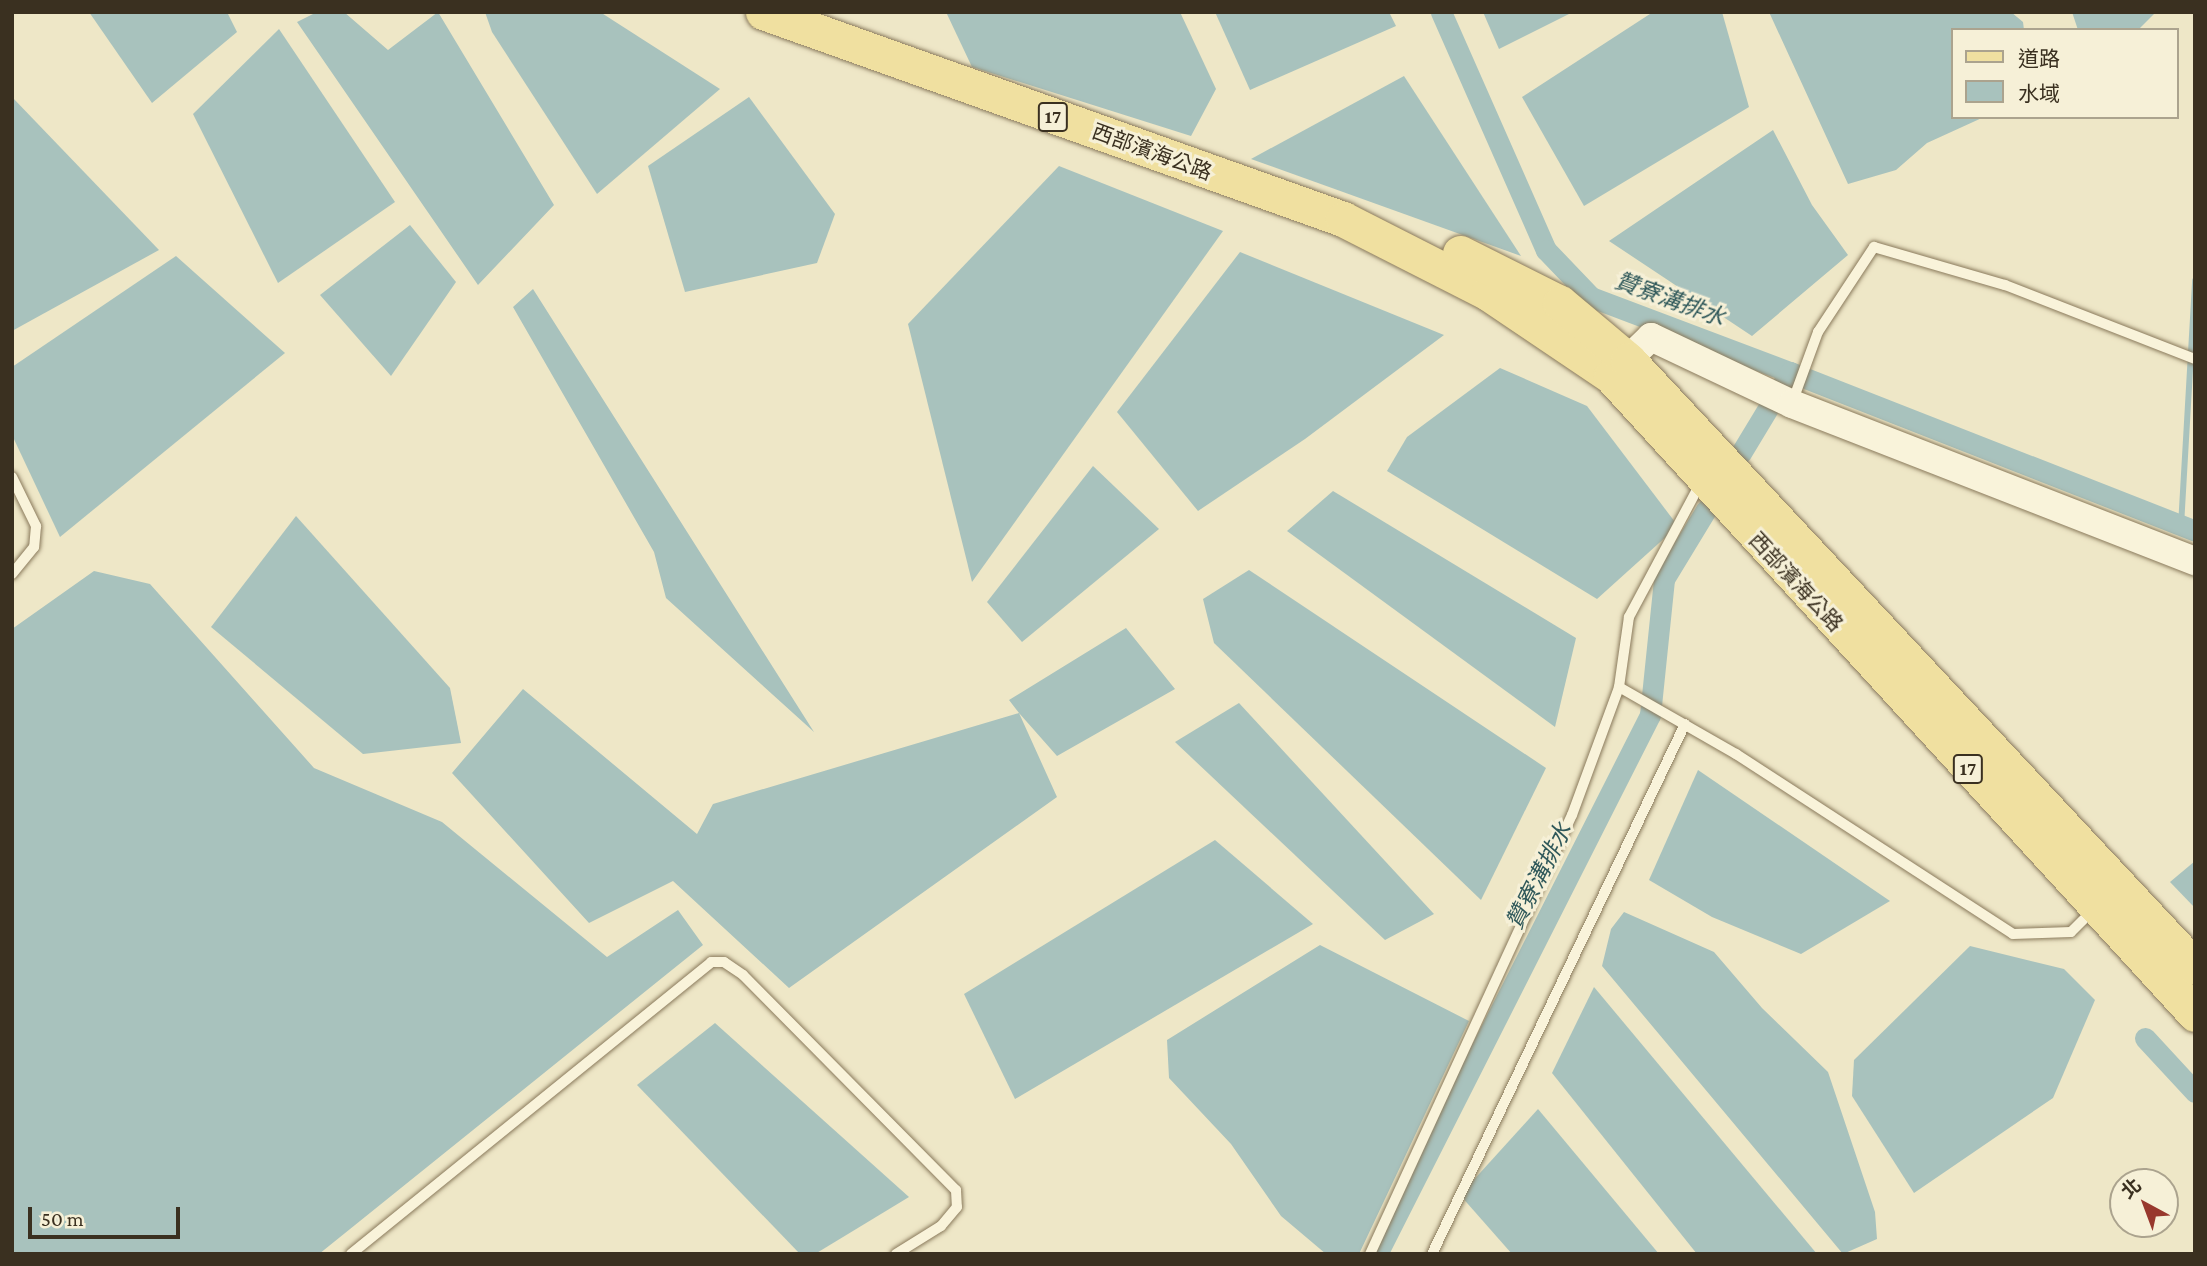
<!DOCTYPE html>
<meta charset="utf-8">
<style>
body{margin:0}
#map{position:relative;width:2207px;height:1266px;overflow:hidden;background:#eee7c7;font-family:"Crimson Pro","Noto Sans TC",serif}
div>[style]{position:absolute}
.water>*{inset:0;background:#a8c2bd}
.stream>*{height:6px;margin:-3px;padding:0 3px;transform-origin:3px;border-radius:3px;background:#a8c2bd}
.canal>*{height:21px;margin:-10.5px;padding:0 10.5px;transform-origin:10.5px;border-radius:10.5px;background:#a8c2bd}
.roads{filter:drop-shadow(0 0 2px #8a7a5c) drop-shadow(0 0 2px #8a7a5c)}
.service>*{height:10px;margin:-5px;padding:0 5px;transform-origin:5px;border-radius:5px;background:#f9f3da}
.tertiary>*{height:28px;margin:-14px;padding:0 14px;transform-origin:14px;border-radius:14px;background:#f9f3da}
.primary>*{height:35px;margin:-17.5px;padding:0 17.5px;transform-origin:17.5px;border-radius:17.5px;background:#f0e0a0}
span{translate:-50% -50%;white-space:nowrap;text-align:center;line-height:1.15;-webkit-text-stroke:6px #f6f0d7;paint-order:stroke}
.shield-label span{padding:2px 5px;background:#f6f0d7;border:2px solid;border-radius:5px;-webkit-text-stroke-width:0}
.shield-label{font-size:19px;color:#3a3020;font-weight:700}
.street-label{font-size:21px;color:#3a3020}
.water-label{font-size:23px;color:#2f585a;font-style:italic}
.frame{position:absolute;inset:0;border:14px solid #3a3020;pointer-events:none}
.legend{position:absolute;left:1951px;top:28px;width:228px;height:91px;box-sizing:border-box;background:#f6f0d7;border:2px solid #aba38e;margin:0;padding:9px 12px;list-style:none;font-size:21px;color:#3a3020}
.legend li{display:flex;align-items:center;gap:14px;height:35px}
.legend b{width:35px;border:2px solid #aba38e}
.north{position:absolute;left:2109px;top:1168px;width:70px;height:70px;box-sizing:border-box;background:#f6f0d7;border:2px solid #aba38e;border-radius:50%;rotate:319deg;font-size:19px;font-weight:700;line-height:28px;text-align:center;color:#3a3020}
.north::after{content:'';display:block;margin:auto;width:24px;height:32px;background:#98382d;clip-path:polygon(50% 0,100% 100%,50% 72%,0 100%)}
.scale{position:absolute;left:28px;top:1207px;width:152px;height:32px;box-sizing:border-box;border:4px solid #3a3020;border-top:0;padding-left:9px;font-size:21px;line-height:24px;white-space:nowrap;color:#3a3020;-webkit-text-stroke:5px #f6f0d7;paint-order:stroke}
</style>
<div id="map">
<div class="water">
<div style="clip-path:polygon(89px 12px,227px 12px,237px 32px,152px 103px)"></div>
<div style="clip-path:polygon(317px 12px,344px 12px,388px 50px,438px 12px,554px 205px,478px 285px,297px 22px)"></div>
<div style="clip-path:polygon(485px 12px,600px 12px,720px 89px,597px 194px,492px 32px)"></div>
<div style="clip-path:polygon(946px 12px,1180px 12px,1216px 89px,1191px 136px,972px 67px)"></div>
<div style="clip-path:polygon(1215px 12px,1389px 12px,1396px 26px,1250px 90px)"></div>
<div style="clip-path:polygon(1483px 12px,1573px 12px,1499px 49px)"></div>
<div style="clip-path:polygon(1653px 12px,1722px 12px,1749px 107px,1584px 206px,1522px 97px)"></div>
<div style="clip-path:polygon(1769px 12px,2011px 12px,2023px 22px,2024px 30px,1953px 30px,1953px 117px,1984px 117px,1927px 143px,1896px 170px,1848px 184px)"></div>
<div style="clip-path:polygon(2072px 12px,2156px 12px,2138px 30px,2078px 30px)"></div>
<div style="clip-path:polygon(279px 29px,395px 202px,278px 283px,193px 114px)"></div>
<div style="clip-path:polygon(1404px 76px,1521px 256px,1251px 159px)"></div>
<div style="clip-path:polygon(12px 97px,159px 250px,12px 331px)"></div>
<div style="clip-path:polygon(749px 97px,835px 214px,817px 263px,685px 292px,648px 166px)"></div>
<div style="clip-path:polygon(1773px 130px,1812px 205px,1848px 255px,1752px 336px,1609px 241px)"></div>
<div style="clip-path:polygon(1059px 166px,1223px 231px,972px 582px,908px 324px)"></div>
<div style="clip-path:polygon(410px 225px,456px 282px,391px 376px,320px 295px)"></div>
<div style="clip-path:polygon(1240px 252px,1444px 335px,1305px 439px,1198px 511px,1117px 412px)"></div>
<div style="clip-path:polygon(176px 256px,285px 353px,60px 537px,12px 435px,12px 367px)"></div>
<div style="clip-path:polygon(533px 289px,814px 732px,666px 598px,654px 552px,513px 307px)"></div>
<div style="clip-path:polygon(1500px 368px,1587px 406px,1678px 526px,1597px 599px,1387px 471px,1407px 437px)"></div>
<div style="clip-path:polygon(1093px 466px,1159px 529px,1022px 642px,987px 602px)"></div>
<div style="clip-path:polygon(1333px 491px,1576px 638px,1555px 727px,1287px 531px)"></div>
<div style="clip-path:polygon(296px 516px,450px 688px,461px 743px,363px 754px,211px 627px)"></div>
<div style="clip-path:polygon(1249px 570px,1546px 768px,1481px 900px,1214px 643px,1203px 599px)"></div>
<div style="clip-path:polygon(94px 571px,150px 584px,314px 768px,442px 822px,607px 957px,678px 910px,703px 945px,319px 1254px,12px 1254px,12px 629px)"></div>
<div style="clip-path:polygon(1126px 628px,1175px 689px,1057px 756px,1019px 713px,1057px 797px,789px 988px,673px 881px,589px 923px,452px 773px,523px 689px,697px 834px,713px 804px,1019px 713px,1009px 700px)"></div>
<div style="clip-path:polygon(1239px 703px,1434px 914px,1385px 940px,1175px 742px)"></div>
<div style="clip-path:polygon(1698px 770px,1890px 901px,1801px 954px,1712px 917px,1649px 880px)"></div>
<div style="clip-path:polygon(1215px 840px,1313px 924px,1015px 1099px,964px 994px)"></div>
<div style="clip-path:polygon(2195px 861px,2195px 908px,2170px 882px)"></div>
<div style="clip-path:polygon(1624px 912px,1714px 952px,1762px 1008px,1828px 1072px,1875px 1212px,1877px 1239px,1843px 1254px,1602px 966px,1611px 929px)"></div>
<div style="clip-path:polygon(1320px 945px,1469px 1021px,1359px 1254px,1326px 1254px,1281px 1216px,1231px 1144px,1169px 1078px,1167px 1040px)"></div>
<div style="clip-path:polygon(1970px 946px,2064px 969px,2095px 1000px,2053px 1098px,1914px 1193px,1852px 1096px,1854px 1060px)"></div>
<div style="clip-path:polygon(1594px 987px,1817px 1254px,1697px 1254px,1552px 1073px)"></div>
<div style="clip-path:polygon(715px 1023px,909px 1197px,815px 1254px,800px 1254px,637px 1085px)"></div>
<div style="clip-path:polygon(1538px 1109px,1659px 1254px,1512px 1254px,1460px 1195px)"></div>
</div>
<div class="stream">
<div style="left:2181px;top:526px;width:246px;rotate:-86.7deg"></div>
</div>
<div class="canal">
<div style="left:1441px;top:12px;width:260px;rotate:66.2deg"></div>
<div style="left:1546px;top:250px;width:65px;rotate:46.2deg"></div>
<div style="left:1591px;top:297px;width:213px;rotate:20.7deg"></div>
<div style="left:1790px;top:372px;width:95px;rotate:121.2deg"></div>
<div style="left:1790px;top:372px;width:435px;rotate:21.4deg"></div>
<div style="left:2145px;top:1038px;width:74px;rotate:47.2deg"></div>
<div style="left:1377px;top:1254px;width:604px;rotate:-63.14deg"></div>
<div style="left:1650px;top:715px;width:137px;rotate:-84.1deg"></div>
<div style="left:1664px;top:579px;width:81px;rotate:-58.7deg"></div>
</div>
<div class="roads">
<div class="service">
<div style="left:1792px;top:403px;width:76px;rotate:-69.9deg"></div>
<div style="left:1818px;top:332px;width:102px;rotate:-56.6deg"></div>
<div style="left:1874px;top:247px;width:136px;rotate:16.2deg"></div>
<div style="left:2005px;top:285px;width:204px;rotate:21.3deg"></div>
<div style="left:12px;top:477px;width:55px;rotate:63.9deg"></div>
<div style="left:36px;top:526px;width:21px;rotate:95deg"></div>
<div style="left:34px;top:547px;width:35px;rotate:129deg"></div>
<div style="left:1619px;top:687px;width:135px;rotate:29.8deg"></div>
<div style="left:1736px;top:754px;width:330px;rotate:33deg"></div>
<div style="left:2013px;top:934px;width:58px;rotate:-2deg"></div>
<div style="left:2071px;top:932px;width:33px;rotate:-45deg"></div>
<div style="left:351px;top:1254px;width:464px;rotate:-39deg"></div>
<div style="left:711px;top:962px;width:13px"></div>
<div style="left:724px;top:962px;width:23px;rotate:34deg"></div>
<div style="left:743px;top:975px;width:303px;rotate:45.3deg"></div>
<div style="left:956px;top:1190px;width:17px;rotate:87deg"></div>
<div style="left:957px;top:1207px;width:25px;rotate:130deg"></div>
<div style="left:941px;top:1226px;width:53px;rotate:148.1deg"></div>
<div style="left:1370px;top:1254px;width:483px;rotate:-65.3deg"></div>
<div style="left:1572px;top:815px;width:136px;rotate:-69.8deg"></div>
<div style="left:1619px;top:687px;width:71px;rotate:-81.9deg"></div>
<div style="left:1629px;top:617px;width:153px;rotate:-61.9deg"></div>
<div style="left:1432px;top:1254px;width:587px;rotate:-64.48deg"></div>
</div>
<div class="tertiary">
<div style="left:1613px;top:374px;width:53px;rotate:-44.2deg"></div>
<div style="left:1651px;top:337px;width:156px;rotate:25.4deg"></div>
<div style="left:1792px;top:404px;width:433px;rotate:21.3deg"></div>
</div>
<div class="primary">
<div style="left:763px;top:12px;width:616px;rotate:19.64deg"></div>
<div style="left:1343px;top:219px;width:163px;rotate:27deg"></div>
<div style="left:1488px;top:293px;width:148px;rotate:34deg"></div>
<div style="left:1611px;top:376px;width:865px;rotate:47.53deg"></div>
<div style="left:1460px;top:253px;width:112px;rotate:26.6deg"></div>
<div style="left:1560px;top:303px;width:89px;rotate:40deg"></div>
<div style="left:1628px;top:360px;width:831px;rotate:46.95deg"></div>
</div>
</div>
<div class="shield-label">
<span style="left:1053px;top:117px">17</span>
<span style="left:1968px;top:769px">17</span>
</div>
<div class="street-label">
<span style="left:1152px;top:152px;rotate:20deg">西部濱海公路</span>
<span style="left:1796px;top:582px;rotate:47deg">西部濱海公路</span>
</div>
<div class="water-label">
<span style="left:1670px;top:299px;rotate:20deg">贊寮溝排水</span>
<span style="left:1539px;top:876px;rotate:-63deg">贊寮溝排水</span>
</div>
<div class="frame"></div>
<ul class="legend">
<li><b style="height:9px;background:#f0e0a0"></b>道路</li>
<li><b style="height:19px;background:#a8c2bd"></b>水域</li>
</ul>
<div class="north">北</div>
<div class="scale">50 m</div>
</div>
